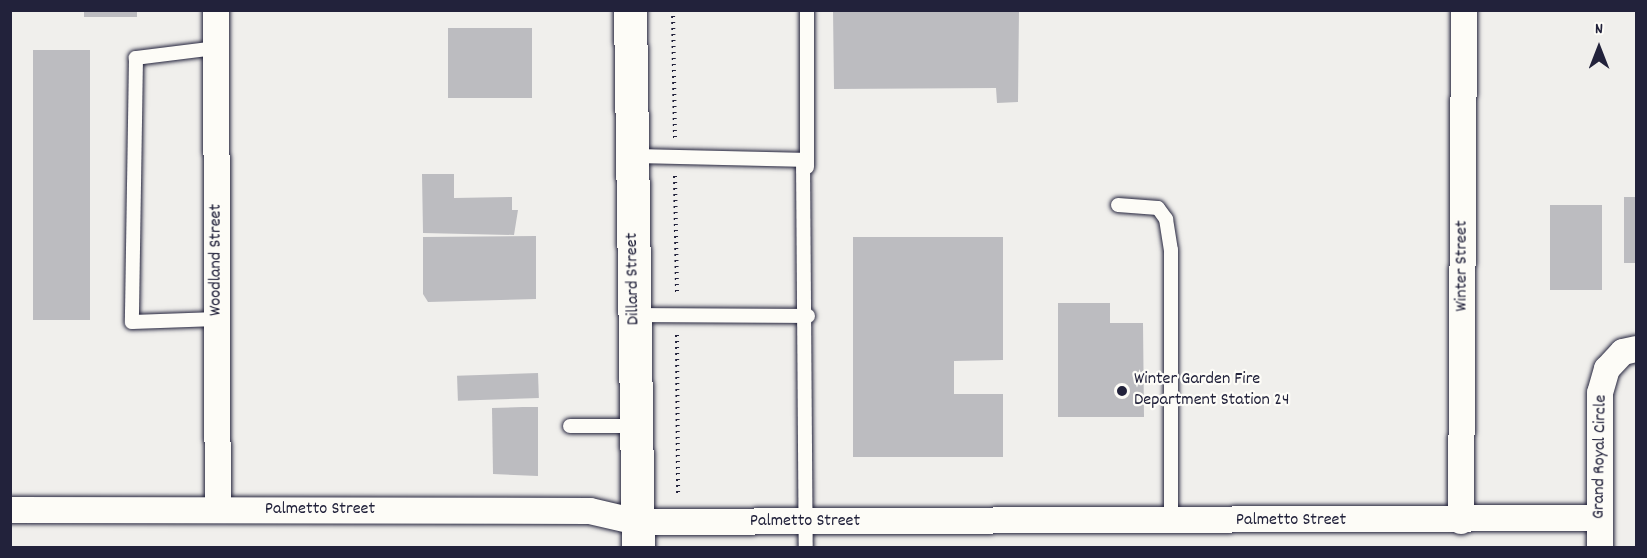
<!DOCTYPE html>
<style>
body{margin:0}
#map{position:relative;width:1647px;height:558px;overflow:hidden;background:#f0efec;font-family:Dekko,sans-serif}
div>[style]{position:absolute}
.building>*{inset:0;background:#bcbcc0;transform-origin:0 0}
.path>*{height:4px;margin-top:-2px;transform-origin:0;background:repeating-linear-gradient(90deg,#22223b 0 1.5px,transparent 0 6px)}
.roads{filter:drop-shadow(0 0 2px #22223b) drop-shadow(0 0 2px #22223b)}
.service>*{height:14px;margin:-7px;padding:0 7px;transform-origin:7px;border-radius:7px;background:#fdfcf7}
.minor>*{height:26px;margin:-13px;padding:0 13px;transform-origin:13px;border-radius:13px;background:#fdfcf7}
.primary>*{height:33px;margin:-16.5px;padding:0 16.5px;transform-origin:16.5px;border-radius:16.5px;background:#fdfcf7}
.dots>*{width:16px;height:16px;translate:-50% -50%;box-sizing:border-box;border:3px solid #fdfcf7;border-radius:50%}
span{translate:-50% -50%;white-space:nowrap;text-align:center;line-height:1.15;-webkit-text-stroke:4.5px #fdfcf7;paint-order:stroke}
.street-label{font-size:18px;color:#22223b}
.poi-label{font-size:18px;color:#22223b}
.left{translate:0 -50%;text-align:left}
.frame{position:absolute;inset:0;border:12px solid #22223b;pointer-events:none}
.north{position:absolute;left:1569px;top:18px;width:60px;height:60px;-webkit-text-stroke:4px #fdfcf7;paint-order:stroke;rotate:0deg;font-size:16px;font-weight:700;line-height:24px;text-align:center;color:#22223b}
.north::after{content:'';display:block;margin:auto;width:21px;height:27px;background:#22223b;clip-path:polygon(50% 0,100% 100%,50% 72%,0 100%)}
</style>
<div id="map">
<div class="building">
<div style="left:84px;top:10px;width:53px;height:7px"></div>
<div style="clip-path:polygon(833px 10px,1019px 10px,1018px 102px,997px 103px,996px 88px,834px 89px)"></div>
<div style="left:448px;top:28px;width:84px;height:70px"></div>
<div style="left:33px;top:50px;width:57px;height:270px"></div>
<div style="clip-path:polygon(422px 174px,454px 174px,454px 198px,512px 197px,512px 210px,518px 210px,514px 235px,423px 233px)"></div>
<div style="left:1624px;top:197px;width:12px;height:66px"></div>
<div style="left:1550px;top:205px;width:52px;height:85px"></div>
<div style="clip-path:polygon(536px 236px,536px 299px,428px 302px,423px 294px,423px 237px)"></div>
<div style="clip-path:polygon(853px 237px,1003px 237px,1003px 360px,954px 361px,954px 394px,1003px 394px,1003px 457px,853px 457px)"></div>
<div style="clip-path:polygon(1058px 303px,1110px 303px,1110px 323px,1143px 323px,1144px 417px,1058px 417px)"></div>
<div style="left:538px;top:373px;width:25px;height:81px;rotate:88deg"></div>
<div style="clip-path:polygon(523px 407px,538px 407px,538px 476px,493px 474px,492px 408px)"></div>
</div>
<div class="path">
<div style="left:673px;top:10px;width:129px;rotate:89.1deg"></div>
<div style="left:675px;top:176px;width:119px;rotate:89deg"></div>
<div style="left:677px;top:335px;width:161px;rotate:89.6deg"></div>
</div>
<div class="roads">
<div class="service">
<div style="left:807px;top:10px;width:157px;rotate:90deg"></div>
<div style="left:216px;top:48px;width:81px;rotate:172.9deg"></div>
<div style="left:136px;top:58px;width:264px;rotate:90.9deg"></div>
<div style="left:132px;top:322px;width:85px;rotate:-2deg"></div>
<div style="left:632px;top:156px;width:171px;rotate:1.3deg"></div>
<div style="left:803px;top:160px;width:388px;rotate:89.6deg"></div>
<div style="left:1118px;top:205px;width:40px;rotate:4.3deg"></div>
<div style="left:1158px;top:208px;width:14px;rotate:54deg"></div>
<div style="left:1166px;top:219px;width:31px;rotate:81deg"></div>
<div style="left:1171px;top:250px;width:271px;rotate:90deg"></div>
<div style="left:635px;top:315px;width:173px;rotate:0.3deg"></div>
<div style="left:570px;top:426px;width:66px"></div>
</div>
<div class="minor">
<div style="left:216px;top:10px;width:499px;rotate:89.8deg"></div>
<div style="left:10px;top:510px;width:580px;rotate:0.1deg"></div>
<div style="left:590px;top:511px;width:48px;rotate:13.2deg"></div>
<div style="left:637px;top:522px;width:963px;rotate:-0.24deg"></div>
<div style="left:1461px;top:521px;width:511px;rotate:-89.66deg"></div>
<div style="left:1600px;top:548px;width:155px;rotate:-90deg"></div>
<div style="left:1600px;top:393px;width:25px;rotate:-74deg"></div>
<div style="left:1607px;top:369px;width:23px;rotate:-47deg"></div>
<div style="left:1623px;top:352px;width:13px;rotate:-13deg"></div>
</div>
<div class="primary">
<div style="left:630px;top:10px;width:538px;rotate:89.15deg"></div>
</div>
</div>
<div class="dots">
<div style="left:1122px;top:391px;background:#22223b"></div>
</div>
<div class="street-label">
<span style="left:217px;top:260px;rotate:-90deg">Woodland Street</span>
<span style="left:1463px;top:266px;rotate:-90deg">Winter Street</span>
<span style="left:634px;top:279px;rotate:-91deg">Dillard Street</span>
<span style="left:1601px;top:457px;rotate:-89deg">Grand Royal Circle</span>
<span style="left:320px;top:510px">Palmetto Street</span>
<span style="left:1291px;top:521px">Palmetto Street</span>
<span style="left:805px;top:522px">Palmetto Street</span>
</div>
<div class="poi-label">
<span class="left" style="left:1134px;top:391px">Winter Garden Fire<br>Department Station 24</span>
</div>
<div class="frame"></div>
<div class="north">N</div>
</div>
